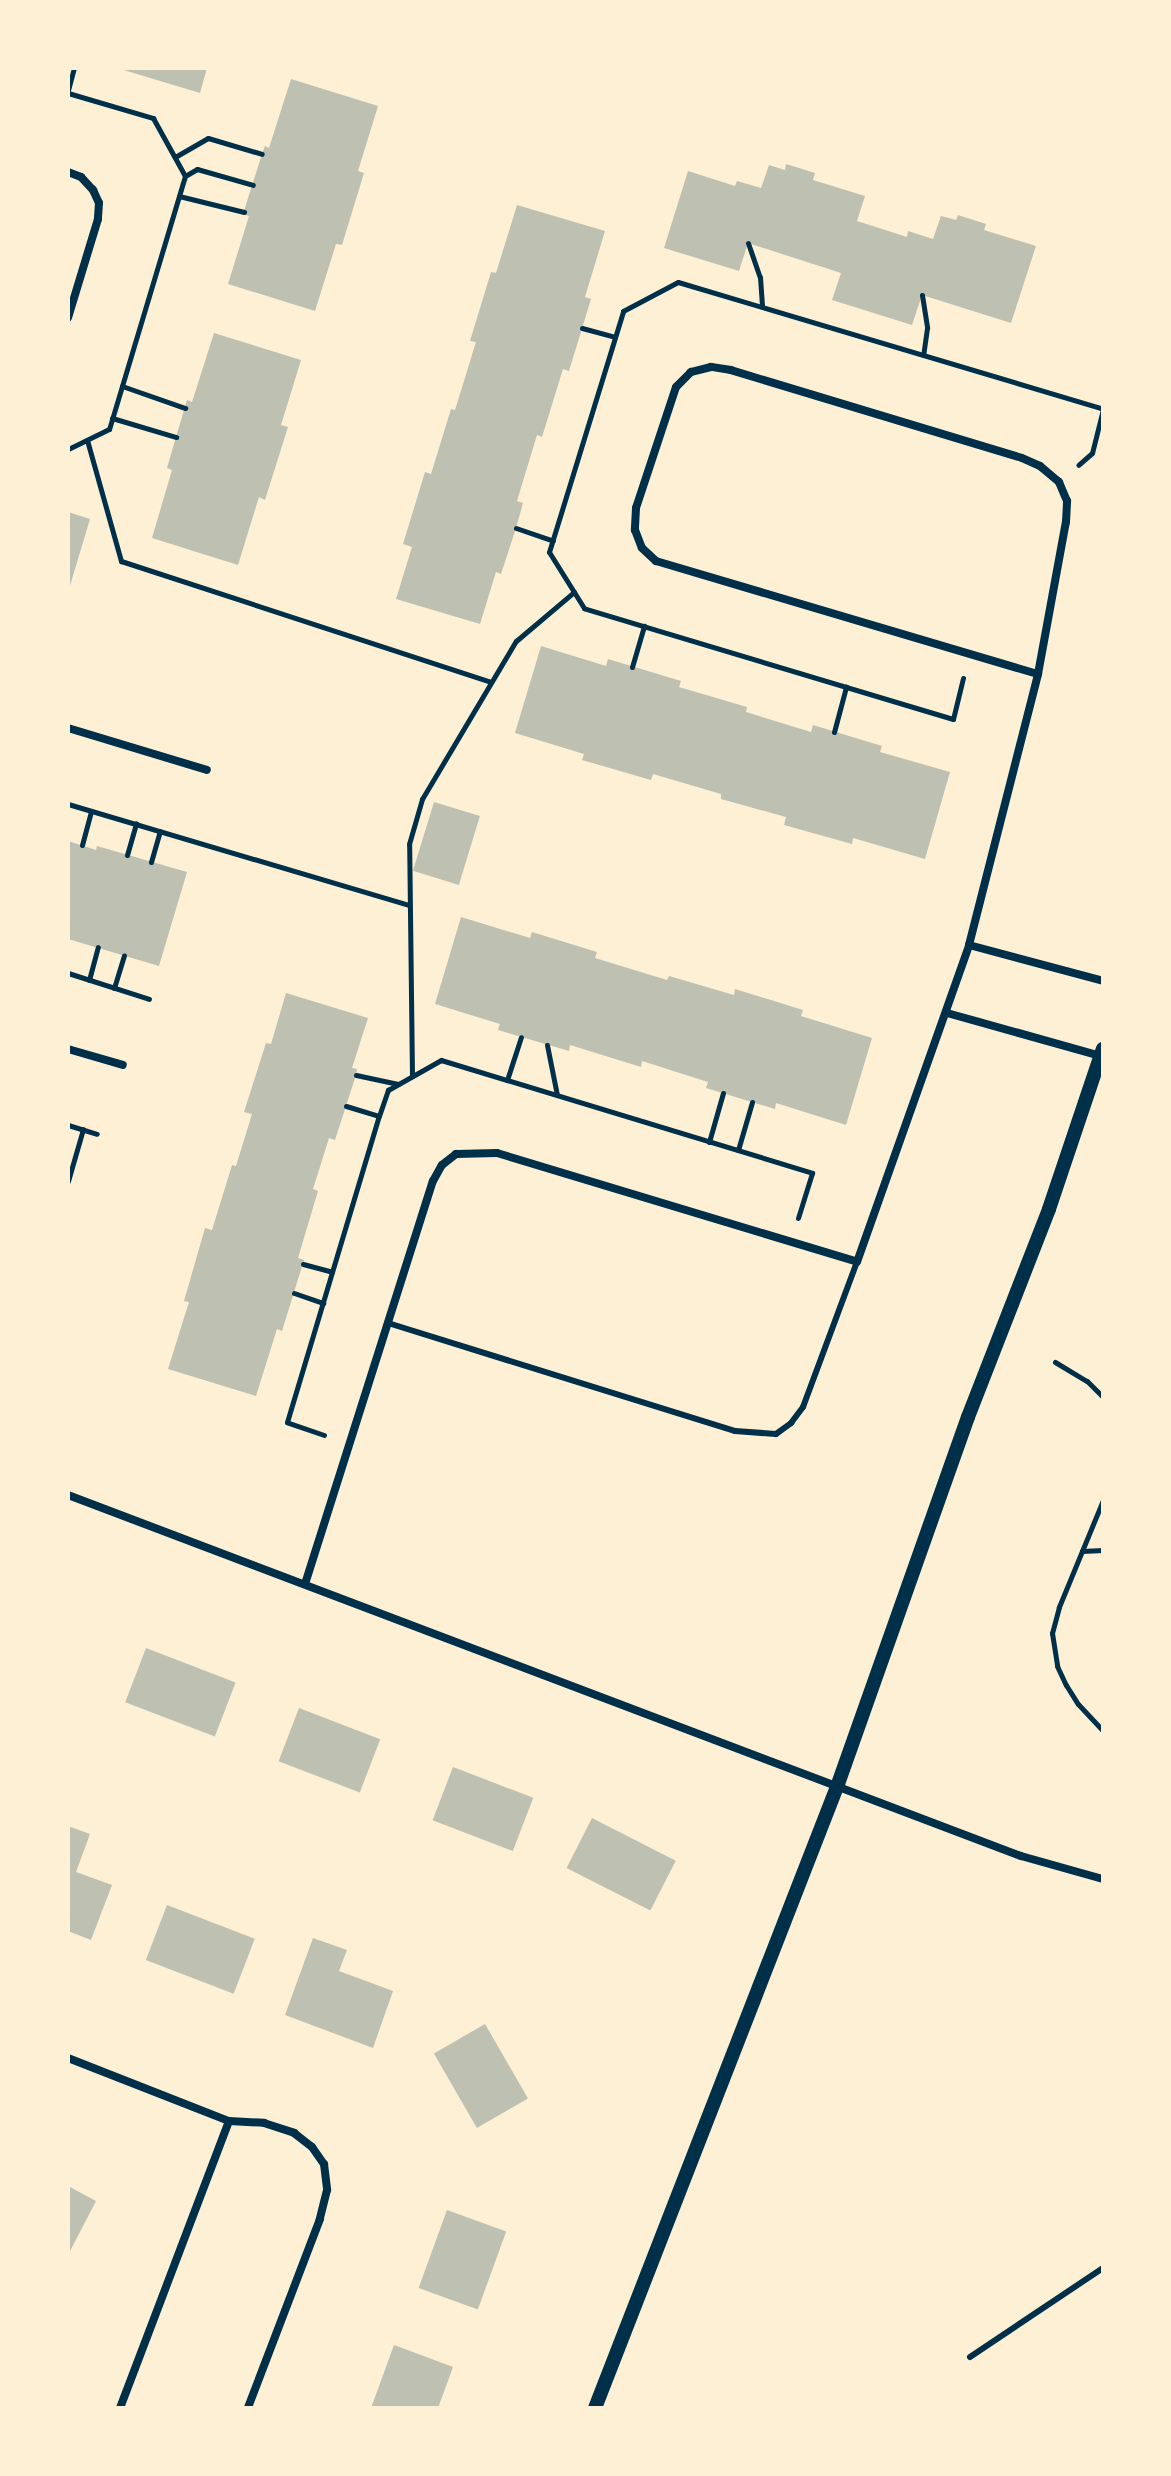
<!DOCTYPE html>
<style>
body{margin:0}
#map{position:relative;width:1171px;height:2476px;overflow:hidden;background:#fdf0d5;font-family:Roboto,sans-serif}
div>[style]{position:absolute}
.building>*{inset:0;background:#bec0b2;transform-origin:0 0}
.path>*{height:5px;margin:-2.5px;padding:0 2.5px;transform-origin:2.5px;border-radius:2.5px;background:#003049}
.service>*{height:6px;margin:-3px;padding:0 3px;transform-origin:3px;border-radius:3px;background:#003049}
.minor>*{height:8px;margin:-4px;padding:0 4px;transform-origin:4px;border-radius:4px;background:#003049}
.tertiary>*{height:14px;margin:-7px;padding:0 7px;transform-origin:7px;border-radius:7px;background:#003049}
span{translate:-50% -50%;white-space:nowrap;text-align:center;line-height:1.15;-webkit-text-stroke:7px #fdf0d5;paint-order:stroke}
.frame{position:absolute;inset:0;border:70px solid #fdf0d5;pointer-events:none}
</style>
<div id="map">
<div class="building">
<div style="clip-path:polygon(117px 68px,207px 68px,200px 93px)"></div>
<div style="clip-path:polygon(291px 79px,378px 106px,358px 171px,364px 173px,342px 245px,336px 244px,315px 311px,228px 284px,249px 216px,243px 214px,262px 154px,265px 146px,269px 148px)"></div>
<div style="clip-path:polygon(786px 164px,815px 173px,813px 180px,865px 196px,857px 221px,907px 237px,908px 231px,933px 239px,941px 216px,956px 220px,958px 215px,986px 224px,984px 230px,1036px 246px,1011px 323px,922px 295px,912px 325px,832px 300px,841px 273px,748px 243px,739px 271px,664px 248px,688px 171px,735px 186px,737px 181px,761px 188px,769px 165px,785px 170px)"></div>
<div style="clip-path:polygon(517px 205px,605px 231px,585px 297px,591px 299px,569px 371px,563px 369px,542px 437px,537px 435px,517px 501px,523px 503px,516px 528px,501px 574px,496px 572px,480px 624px,396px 599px,412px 547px,403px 544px,425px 472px,431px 474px,451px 409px,455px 410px,476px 342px,470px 341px,491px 272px,496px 273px)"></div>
<div style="clip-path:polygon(214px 333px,301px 360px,281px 425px,288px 427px,265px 500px,259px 497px,238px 565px,152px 538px,172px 470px,167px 468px,176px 437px,187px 400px,192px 402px)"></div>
<div style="clip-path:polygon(68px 512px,90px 519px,69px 589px,68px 589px)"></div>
<div style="clip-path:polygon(541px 646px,606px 666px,608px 659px,681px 681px,679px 687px,747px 707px,746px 712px,811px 732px,813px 725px,882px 746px,880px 752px,950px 772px,925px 859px,853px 838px,852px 844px,784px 825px,786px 817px,721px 799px,721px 794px,653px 774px,651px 780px,582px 760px,584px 754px,515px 733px)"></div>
<div style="left:434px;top:802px;width:48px;height:72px;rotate:17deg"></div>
<div style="clip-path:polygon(68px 841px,96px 850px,97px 846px,187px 872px,159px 966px,68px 939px)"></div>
<div style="clip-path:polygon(461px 917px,530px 938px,532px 932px,597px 952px,595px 958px,667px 980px,669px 976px,734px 995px,735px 989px,803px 1010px,801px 1016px,872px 1038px,846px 1125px,776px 1103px,775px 1109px,706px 1088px,708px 1082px,642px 1061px,641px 1067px,570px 1045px,569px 1051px,498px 1030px,500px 1024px,435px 1004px)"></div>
<div style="clip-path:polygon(286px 993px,368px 1018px,352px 1068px,357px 1069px,356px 1075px,335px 1140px,329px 1138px,313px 1189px,318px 1191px,298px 1258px,304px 1260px,282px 1331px,277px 1329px,256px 1396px,168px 1369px,189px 1302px,184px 1301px,205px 1228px,212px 1230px,232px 1165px,236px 1166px,252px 1114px,244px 1112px,266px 1043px,271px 1044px)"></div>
<div style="left:146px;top:1648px;width:96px;height:58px;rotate:21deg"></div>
<div style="left:299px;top:1708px;width:87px;height:57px;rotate:21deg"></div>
<div style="left:453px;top:1767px;width:86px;height:57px;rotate:21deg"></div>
<div style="left:592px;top:1818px;width:94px;height:56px;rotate:27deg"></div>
<div style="clip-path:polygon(68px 1826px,90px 1834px,76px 1872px,112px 1885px,91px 1940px,68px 1931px)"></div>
<div style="left:167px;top:1905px;width:94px;height:59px;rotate:21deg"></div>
<div style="clip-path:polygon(313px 1938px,347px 1950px,339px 1971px,393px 1991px,373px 2048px,285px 2015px)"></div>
<div style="left:485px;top:2024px;width:86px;height:59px;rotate:60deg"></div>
<div style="clip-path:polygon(68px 2186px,96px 2201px,68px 2255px)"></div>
<div style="left:447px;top:2210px;width:63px;height:83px;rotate:20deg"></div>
<div style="clip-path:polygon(394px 2345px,453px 2367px,438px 2408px,371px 2408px)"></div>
</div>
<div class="path">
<div style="left:68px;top:90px;width:23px;rotate:-75deg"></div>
<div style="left:68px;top:93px;width:89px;rotate:16.4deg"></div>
<div style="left:153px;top:118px;width:66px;rotate:61.1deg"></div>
<div style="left:185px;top:176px;width:264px;rotate:106.7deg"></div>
<div style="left:109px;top:429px;width:46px;rotate:154deg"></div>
<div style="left:175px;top:157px;width:38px;rotate:-30deg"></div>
<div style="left:208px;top:138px;width:56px;rotate:16.5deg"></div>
<div style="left:185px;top:176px;width:14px;rotate:-30deg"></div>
<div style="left:197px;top:169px;width:58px;rotate:15.9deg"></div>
<div style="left:179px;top:196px;width:67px;rotate:13.8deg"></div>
<div style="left:748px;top:243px;width:36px;rotate:71deg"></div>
<div style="left:760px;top:277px;width:30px;rotate:86deg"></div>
<div style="left:922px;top:295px;width:33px;rotate:81deg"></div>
<div style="left:927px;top:328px;width:27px;rotate:98deg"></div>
<div style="left:582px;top:328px;width:34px;rotate:15deg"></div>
<div style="left:122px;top:386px;width:67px;rotate:19.2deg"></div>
<div style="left:112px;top:418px;width:67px;rotate:16.5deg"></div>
<div style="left:87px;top:440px;width:126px;rotate:74.3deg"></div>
<div style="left:121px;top:561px;width:389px;rotate:18.1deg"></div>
<div style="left:516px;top:528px;width:39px;rotate:19deg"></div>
<div style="left:632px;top:667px;width:43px;rotate:-73.7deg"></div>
<div style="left:963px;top:678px;width:42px;rotate:103.7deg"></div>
<div style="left:953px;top:719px;width:385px;rotate:-163.3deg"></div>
<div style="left:584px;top:608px;width:66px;rotate:-122deg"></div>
<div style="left:549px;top:552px;width:252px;rotate:-72.9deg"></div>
<div style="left:623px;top:311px;width:62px;rotate:-27.8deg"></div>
<div style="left:678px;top:282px;width:444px;rotate:16.6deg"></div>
<div style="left:1103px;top:409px;width:45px;rotate:104deg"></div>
<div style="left:1092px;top:453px;width:18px;rotate:139deg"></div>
<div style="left:834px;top:732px;width:47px;rotate:-75.1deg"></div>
<div style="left:68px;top:804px;width:356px;rotate:16.5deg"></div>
<div style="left:82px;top:845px;width:35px;rotate:-75deg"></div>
<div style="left:127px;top:855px;width:33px;rotate:-74deg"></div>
<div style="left:151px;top:862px;width:32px;rotate:-74deg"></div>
<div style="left:68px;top:973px;width:85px;rotate:17.8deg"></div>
<div style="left:89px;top:980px;width:34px;rotate:-75deg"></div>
<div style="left:114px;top:988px;width:34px;rotate:-73deg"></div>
<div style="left:547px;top:1045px;width:51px;rotate:78.7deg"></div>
<div style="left:356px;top:1075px;width:43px;rotate:12.1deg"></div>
<div style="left:412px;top:1076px;width:232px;rotate:-90.7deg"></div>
<div style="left:409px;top:844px;width:47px;rotate:-73.9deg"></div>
<div style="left:422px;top:799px;width:184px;rotate:-59.3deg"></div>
<div style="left:516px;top:641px;width:76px;rotate:-40.2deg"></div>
<div style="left:507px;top:1080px;width:45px;rotate:-72deg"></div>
<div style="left:346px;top:1106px;width:34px;rotate:17deg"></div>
<div style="left:68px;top:1125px;width:30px;rotate:17deg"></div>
<div style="left:709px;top:1142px;width:51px;rotate:-74.1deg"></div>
<div style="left:738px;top:1150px;width:50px;rotate:-73.7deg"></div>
<div style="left:68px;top:1181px;width:54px;rotate:-73.9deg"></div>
<div style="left:303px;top:1264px;width:30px;rotate:15deg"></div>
<div style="left:294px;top:1293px;width:31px;rotate:19deg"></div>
<div style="left:1055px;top:1362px;width:37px;rotate:31deg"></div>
<div style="left:1087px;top:1381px;width:23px;rotate:45deg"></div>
<div style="left:324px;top:1435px;width:39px;rotate:-161deg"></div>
<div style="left:287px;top:1422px;width:320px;rotate:-73.3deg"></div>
<div style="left:379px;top:1116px;width:28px;rotate:-71deg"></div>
<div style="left:388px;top:1090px;width:61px;rotate:-29.5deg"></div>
<div style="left:441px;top:1060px;width:388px;rotate:16.9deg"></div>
<div style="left:812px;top:1173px;width:47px;rotate:107.3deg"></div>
<div style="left:1103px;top:1500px;width:116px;rotate:112.4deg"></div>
<div style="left:1059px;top:1607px;width:27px;rotate:105deg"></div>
<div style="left:1052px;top:1633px;width:33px;rotate:81deg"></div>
<div style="left:1057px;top:1666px;width:21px;rotate:65deg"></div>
<div style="left:1066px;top:1685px;width:22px;rotate:58deg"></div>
<div style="left:1078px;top:1704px;width:37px;rotate:47deg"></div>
<div style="left:1082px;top:1551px;width:21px;rotate:-3deg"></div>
</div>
<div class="service">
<div style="left:388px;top:1323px;width:363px;rotate:17.3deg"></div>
<div style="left:735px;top:1431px;width:41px;rotate:4.2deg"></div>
<div style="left:776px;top:1434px;width:19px;rotate:-36deg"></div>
<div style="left:791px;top:1423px;width:20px;rotate:-53deg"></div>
<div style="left:803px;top:1407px;width:155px;rotate:-69.6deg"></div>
<div style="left:970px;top:2357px;width:160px;rotate:-33.8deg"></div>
</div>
<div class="minor">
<div style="left:68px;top:172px;width:14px;rotate:21deg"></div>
<div style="left:81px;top:177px;width:18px;rotate:47deg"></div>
<div style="left:93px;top:190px;width:14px;rotate:65deg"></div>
<div style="left:99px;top:203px;width:16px;rotate:94deg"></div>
<div style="left:98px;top:219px;width:103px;rotate:106.9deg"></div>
<div style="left:68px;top:728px;width:145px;rotate:16.8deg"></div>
<div style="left:969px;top:945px;width:139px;rotate:15deg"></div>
<div style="left:947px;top:1013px;width:160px;rotate:15.6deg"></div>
<div style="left:68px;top:1049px;width:57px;rotate:16.2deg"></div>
<div style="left:68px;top:1495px;width:1019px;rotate:20.75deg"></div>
<div style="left:1021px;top:1856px;width:85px;rotate:15.7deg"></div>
<div style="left:305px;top:1584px;width:423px;rotate:-72.4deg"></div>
<div style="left:433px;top:1181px;width:18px;rotate:-61deg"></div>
<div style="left:442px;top:1165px;width:18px;rotate:-38deg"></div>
<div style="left:456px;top:1154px;width:41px;rotate:-1.4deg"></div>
<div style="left:497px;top:1153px;width:376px;rotate:16.8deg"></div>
<div style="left:857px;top:1262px;width:336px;rotate:-70.5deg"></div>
<div style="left:969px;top:945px;width:280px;rotate:-75.7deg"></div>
<div style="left:1038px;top:674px;width:155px;rotate:-79.6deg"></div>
<div style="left:1066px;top:522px;width:21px;rotate:-87deg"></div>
<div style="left:1067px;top:501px;width:21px;rotate:-113deg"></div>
<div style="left:1059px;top:482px;width:25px;rotate:-140deg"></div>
<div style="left:1040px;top:466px;width:20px;rotate:-156deg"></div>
<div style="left:1022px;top:458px;width:304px;rotate:-163.2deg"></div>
<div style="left:731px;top:370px;width:20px;rotate:-171deg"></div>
<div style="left:711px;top:367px;width:21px;rotate:166deg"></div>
<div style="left:691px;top:372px;width:21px;rotate:135deg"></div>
<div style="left:676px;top:387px;width:127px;rotate:108.3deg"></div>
<div style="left:636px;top:508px;width:22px;rotate:93deg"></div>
<div style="left:635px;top:530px;width:19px;rotate:69deg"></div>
<div style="left:642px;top:548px;width:19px;rotate:43deg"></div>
<div style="left:656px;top:561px;width:398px;rotate:16.5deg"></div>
<div style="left:68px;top:2058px;width:173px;rotate:21.4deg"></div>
<div style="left:120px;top:2408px;width:307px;rotate:-69.2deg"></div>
<div style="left:229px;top:2121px;width:35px;rotate:3deg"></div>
<div style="left:264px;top:2123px;width:32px;rotate:18deg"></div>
<div style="left:294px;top:2133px;width:23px;rotate:38deg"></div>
<div style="left:312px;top:2147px;width:21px;rotate:55deg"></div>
<div style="left:324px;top:2164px;width:26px;rotate:83deg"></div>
<div style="left:327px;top:2190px;width:30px;rotate:104deg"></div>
<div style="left:320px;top:2219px;width:202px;rotate:110.9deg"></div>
</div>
<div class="tertiary">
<div style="left:595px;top:2408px;width:670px;rotate:-68.72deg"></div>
<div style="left:838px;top:1784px;width:389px;rotate:-70.5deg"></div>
<div style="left:968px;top:1417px;width:223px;rotate:-68.7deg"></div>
<div style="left:1049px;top:1209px;width:169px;rotate:-71.4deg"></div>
</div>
<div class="frame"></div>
</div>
